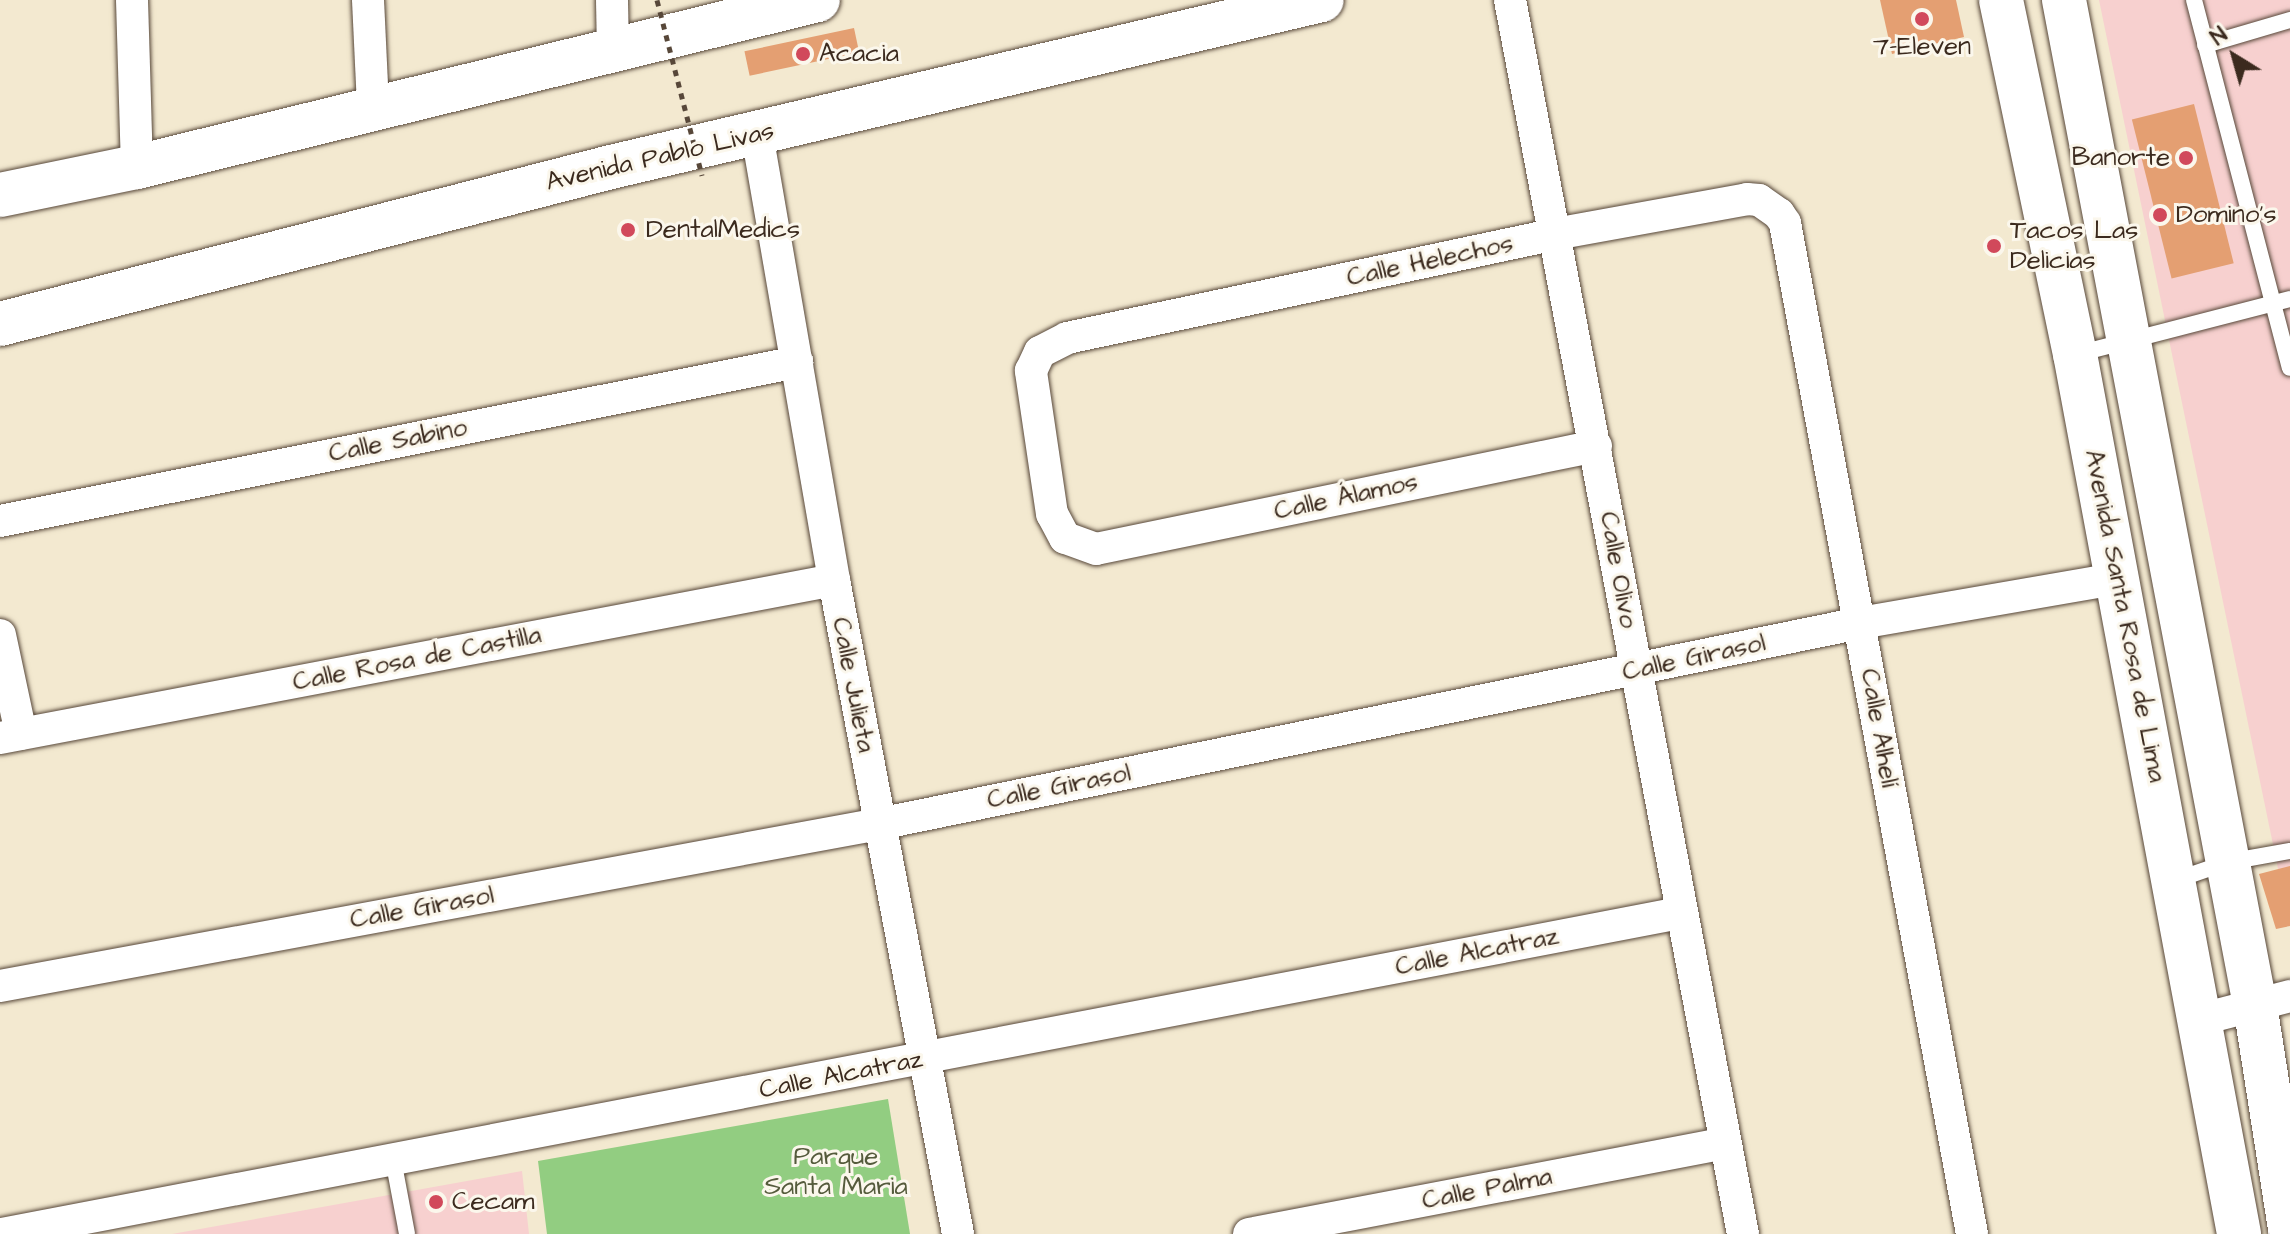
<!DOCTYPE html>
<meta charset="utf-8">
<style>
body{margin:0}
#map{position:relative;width:2290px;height:1234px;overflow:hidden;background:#f3e9d0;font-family:"Architects Daughter",sans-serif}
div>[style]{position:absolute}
.built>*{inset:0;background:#f7d0cf}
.green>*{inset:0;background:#92cd81}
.building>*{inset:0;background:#e49f72;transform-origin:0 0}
.roads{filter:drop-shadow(0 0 2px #574739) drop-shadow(0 0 2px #574739)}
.lane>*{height:16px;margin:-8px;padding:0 8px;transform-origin:8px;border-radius:8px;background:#fff}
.street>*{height:32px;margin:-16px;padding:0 16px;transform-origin:16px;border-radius:16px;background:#fff}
.secondary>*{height:44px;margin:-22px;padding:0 22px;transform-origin:22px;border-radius:22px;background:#fff}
.path-bridge>*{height:5px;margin-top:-2.5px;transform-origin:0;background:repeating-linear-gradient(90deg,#574739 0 6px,transparent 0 12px)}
.dots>*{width:22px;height:22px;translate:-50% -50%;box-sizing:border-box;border:4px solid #fbf7ec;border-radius:50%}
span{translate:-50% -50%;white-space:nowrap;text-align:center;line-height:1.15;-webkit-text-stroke:6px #fbf7ec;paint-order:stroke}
.poi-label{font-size:26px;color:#3b2a1e}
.left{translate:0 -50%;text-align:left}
.right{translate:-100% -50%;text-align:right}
.street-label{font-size:26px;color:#3b2a1e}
.park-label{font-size:26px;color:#555b3c}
.north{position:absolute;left:2194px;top:16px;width:80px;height:80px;-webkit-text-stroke:6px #fbf7ec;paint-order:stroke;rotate:323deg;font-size:22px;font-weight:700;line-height:32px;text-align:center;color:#3b2a1e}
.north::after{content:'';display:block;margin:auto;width:28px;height:36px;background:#3b2a1e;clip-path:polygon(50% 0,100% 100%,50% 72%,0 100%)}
</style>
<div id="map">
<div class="built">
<div style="clip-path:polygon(2099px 0,2290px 0,2290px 927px)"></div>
<div style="clip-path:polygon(522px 1171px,529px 1234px,172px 1234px)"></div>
</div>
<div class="green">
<div style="clip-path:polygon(888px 1099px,910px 1234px,547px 1234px,538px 1161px)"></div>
</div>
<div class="building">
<div style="clip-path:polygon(1880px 0,1956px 0,1964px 37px,1892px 54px)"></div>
<div style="left:854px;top:28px;width:25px;height:112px;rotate:78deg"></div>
<div style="left:2194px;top:104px;width:164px;height:64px;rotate:76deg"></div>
<div style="clip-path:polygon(2290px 866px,2290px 926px,2276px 929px,2259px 874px)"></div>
</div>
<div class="roads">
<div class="lane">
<div style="left:2194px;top:0;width:380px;rotate:75.4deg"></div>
<div style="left:2205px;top:45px;width:89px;rotate:-16.4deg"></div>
<div style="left:2077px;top:354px;width:220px;rotate:-14.5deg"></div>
<div style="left:2176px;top:880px;width:55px;rotate:-19.1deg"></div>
<div style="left:2228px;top:862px;width:63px;rotate:-10.1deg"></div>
<div style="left:393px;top:1159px;width:76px;rotate:79.4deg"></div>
</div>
<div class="street">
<div style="left:132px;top:0;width:167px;rotate:88.3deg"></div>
<div style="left:368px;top:0;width:108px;rotate:87.3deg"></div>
<div style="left:612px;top:0;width:51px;rotate:88.9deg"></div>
<div style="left:1510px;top:0;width:1256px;rotate:79.31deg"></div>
<div style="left:757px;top:134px;width:453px;rotate:80.2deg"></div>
<div style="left:834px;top:580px;width:666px;rotate:79.26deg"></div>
<div style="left:1596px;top:446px;width:510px;rotate:168.36deg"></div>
<div style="left:1096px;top:549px;width:33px;rotate:-160deg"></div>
<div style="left:1065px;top:538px;width:27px;rotate:-118deg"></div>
<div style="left:1052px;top:514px;width:145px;rotate:-98.4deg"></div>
<div style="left:1031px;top:371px;width:21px;rotate:-65deg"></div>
<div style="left:1040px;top:352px;width:30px;rotate:-27deg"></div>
<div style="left:1067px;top:338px;width:499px;rotate:-12deg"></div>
<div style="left:1555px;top:234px;width:195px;rotate:-10.3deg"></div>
<div style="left:1747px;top:199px;width:12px;rotate:5deg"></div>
<div style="left:1759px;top:200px;width:24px;rotate:35deg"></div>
<div style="left:1779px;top:214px;width:11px;rotate:56deg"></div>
<div style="left:1785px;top:223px;width:1028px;rotate:79.52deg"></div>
<div style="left:0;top:521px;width:813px;rotate:-11.28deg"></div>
<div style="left:0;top:635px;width:101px;rotate:78deg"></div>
<div style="left:0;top:738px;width:849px;rotate:-10.73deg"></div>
<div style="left:0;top:986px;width:894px;rotate:-10.44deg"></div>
<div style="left:879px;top:824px;width:1001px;rotate:-11.58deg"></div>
<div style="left:1860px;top:623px;width:260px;rotate:-9.8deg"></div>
<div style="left:2202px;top:1019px;width:91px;rotate:-14.6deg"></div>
<div style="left:2px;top:1234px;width:1708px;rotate:-10.83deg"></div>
<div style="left:1249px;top:1234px;width:485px;rotate:-10.8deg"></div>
</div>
<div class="secondary">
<div style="left:2001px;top:0;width:362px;rotate:78.2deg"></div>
<div style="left:2075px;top:354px;width:895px;rotate:79.44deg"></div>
<div style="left:2064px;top:0;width:1023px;rotate:79.24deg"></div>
<div style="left:2255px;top:1005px;width:226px;rotate:81.1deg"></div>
<div style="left:0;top:195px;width:140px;rotate:-11.6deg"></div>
<div style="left:137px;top:167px;width:701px;rotate:-13.78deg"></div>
<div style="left:0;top:324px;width:631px;rotate:-14.41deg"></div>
<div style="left:611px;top:167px;width:730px;rotate:-13.22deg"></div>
</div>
</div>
<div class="path-bridge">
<div style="left:657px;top:0;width:181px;rotate:75.6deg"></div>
</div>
<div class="dots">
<div style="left:1922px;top:19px;background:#d1495b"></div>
<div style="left:803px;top:54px;background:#d1495b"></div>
<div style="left:2186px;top:158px;background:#d1495b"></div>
<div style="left:2160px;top:215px;background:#d1495b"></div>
<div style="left:628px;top:230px;background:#d1495b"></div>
<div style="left:1994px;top:246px;background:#d1495b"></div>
<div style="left:436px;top:1202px;background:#d1495b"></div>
</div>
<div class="poi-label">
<span style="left:1922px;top:47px">7-Eleven</span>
<span class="left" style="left:819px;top:54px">Acacia</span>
<span class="right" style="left:2170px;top:158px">Banorte</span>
<span class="left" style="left:2176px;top:215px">Domino's</span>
<span class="left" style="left:646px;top:230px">DentalMedics</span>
<span class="left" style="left:2010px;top:246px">Tacos Las<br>Delicias</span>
<span class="left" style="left:452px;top:1202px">Cecam</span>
</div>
<div class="street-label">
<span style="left:660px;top:157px;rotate:-13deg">Avenida Pablo Livas</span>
<span style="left:1430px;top:261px;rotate:-12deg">Calle Helechos</span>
<span style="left:398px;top:441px;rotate:-11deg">Calle Sabino</span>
<span style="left:1346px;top:497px;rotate:-12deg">Calle Álamos</span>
<span style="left:1618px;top:570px;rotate:80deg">Calle Olivo</span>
<span style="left:2125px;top:616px;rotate:79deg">Avenida Santa Rosa de Lima</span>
<span style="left:1694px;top:658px;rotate:-12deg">Calle Girasol</span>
<span style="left:417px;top:659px;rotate:-11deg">Calle Rosa de Castilla</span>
<span style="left:853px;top:685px;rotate:79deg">Calle Julieta</span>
<span style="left:1879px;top:728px;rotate:80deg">Calle Alhelí</span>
<span style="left:1059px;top:787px;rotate:-11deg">Calle Girasol</span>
<span style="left:422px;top:908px;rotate:-10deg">Calle Girasol</span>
<span style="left:1477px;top:952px;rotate:-11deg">Calle Alcatraz</span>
<span style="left:841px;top:1075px;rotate:-11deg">Calle Alcatraz</span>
<span style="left:1487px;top:1189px;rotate:-11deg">Calle Palma</span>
</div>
<div class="park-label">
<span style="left:836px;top:1172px">Parque<br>Santa Maria</span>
</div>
<div class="north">N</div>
</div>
